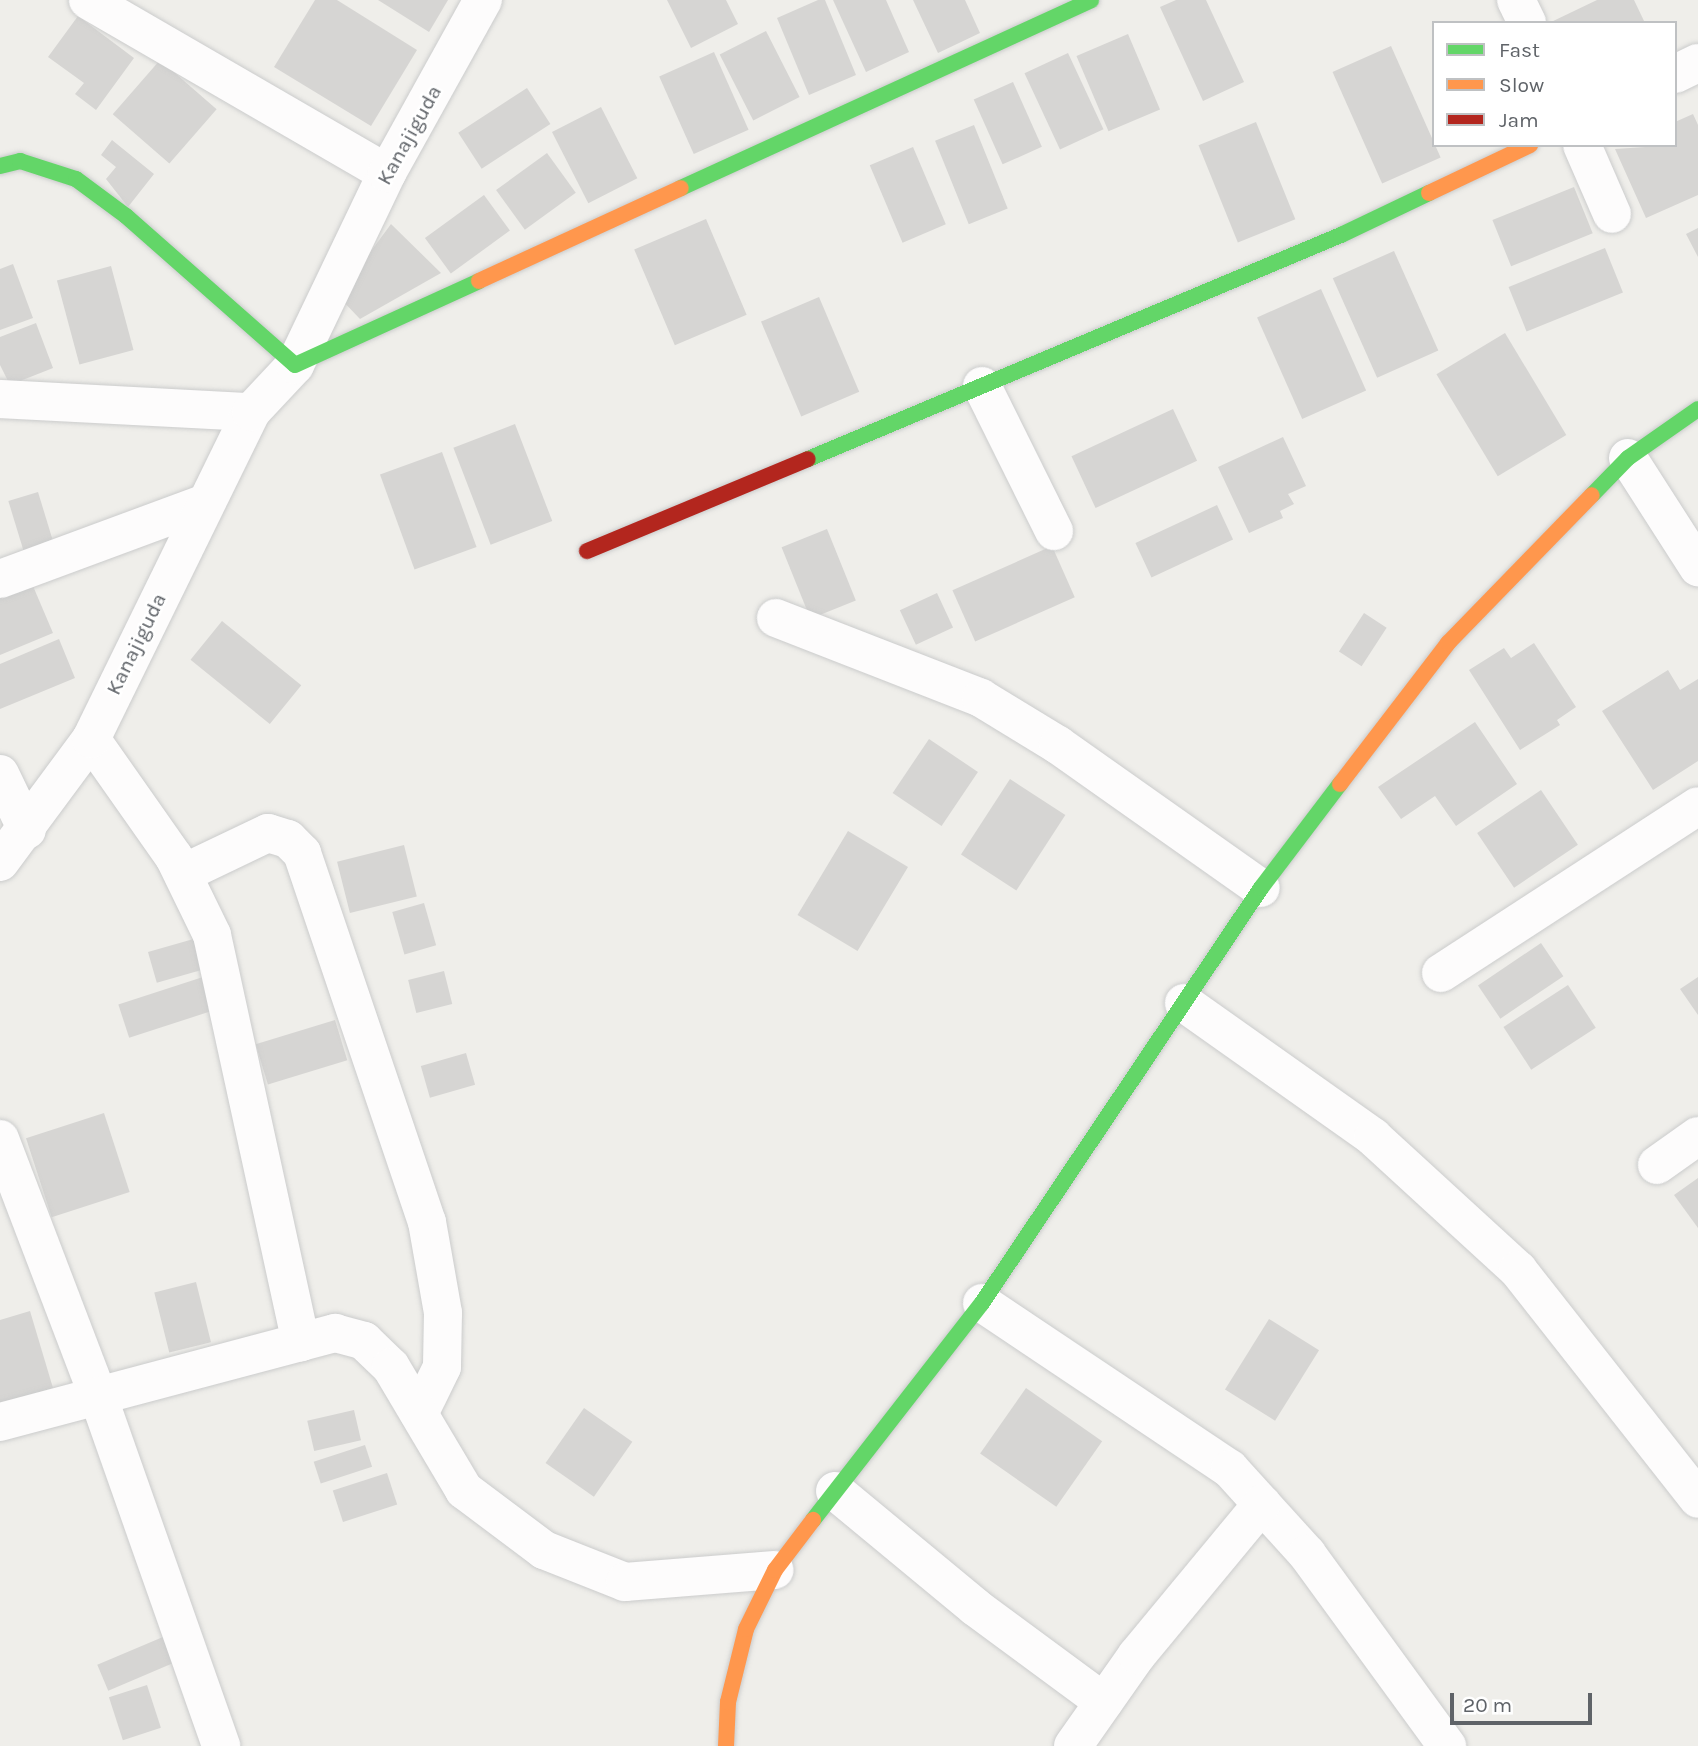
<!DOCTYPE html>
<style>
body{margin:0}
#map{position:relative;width:1698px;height:1746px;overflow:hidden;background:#efeeea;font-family:Karla,sans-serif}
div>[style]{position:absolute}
.building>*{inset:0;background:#d6d5d3;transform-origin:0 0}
.roads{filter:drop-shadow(0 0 2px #cbcccc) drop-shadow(0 0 2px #cbcccc)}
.street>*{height:38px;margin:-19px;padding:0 19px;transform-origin:19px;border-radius:19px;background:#fdfcfc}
.fast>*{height:16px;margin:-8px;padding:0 8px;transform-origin:8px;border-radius:8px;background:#63d668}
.slow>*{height:16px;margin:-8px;padding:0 8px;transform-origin:8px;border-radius:8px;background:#ff974d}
.jam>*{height:16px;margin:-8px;padding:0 8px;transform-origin:8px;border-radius:8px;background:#b3261e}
span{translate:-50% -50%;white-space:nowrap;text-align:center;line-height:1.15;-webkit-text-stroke:5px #fff;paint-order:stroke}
.street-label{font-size:21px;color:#5f6368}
.legend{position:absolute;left:1432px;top:21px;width:245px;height:126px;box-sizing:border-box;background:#fff;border:2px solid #bfc1c3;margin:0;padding:9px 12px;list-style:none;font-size:21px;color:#5f6368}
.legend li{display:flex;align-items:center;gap:14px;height:35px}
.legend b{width:35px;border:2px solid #bfc1c3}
.scale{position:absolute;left:1450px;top:1693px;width:142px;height:32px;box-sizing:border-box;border:4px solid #5f6368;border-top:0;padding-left:9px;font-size:21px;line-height:24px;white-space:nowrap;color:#5f6368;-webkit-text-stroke:5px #fff;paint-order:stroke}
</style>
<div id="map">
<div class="building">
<div style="clip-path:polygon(315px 0,337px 0,417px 50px,371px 126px,274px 67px)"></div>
<div style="clip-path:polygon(378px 0,448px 0,429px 32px)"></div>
<div style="clip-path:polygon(667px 0,726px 0,738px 24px,691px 48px)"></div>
<div style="clip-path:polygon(818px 0,825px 0,856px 75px,809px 95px,777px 18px)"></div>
<div style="clip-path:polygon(833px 0,886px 0,909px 52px,866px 72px)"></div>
<div style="clip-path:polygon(913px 0,965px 0,980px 33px,938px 53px)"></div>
<div style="clip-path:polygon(1176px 0,1206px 0,1244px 82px,1203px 101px,1160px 7px)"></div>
<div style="clip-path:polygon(1597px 0,1634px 0,1645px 23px,1549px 23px)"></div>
<div style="clip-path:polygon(78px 16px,134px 58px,96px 110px,75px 94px,84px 83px,48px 57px)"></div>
<div style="left:766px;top:31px;width:74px;height:52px;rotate:63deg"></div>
<div style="left:1128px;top:34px;width:82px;height:56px;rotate:67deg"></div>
<div style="left:1391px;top:46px;width:122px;height:64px;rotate:66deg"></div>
<div style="left:714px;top:52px;width:85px;height:60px;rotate:66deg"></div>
<div style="left:1068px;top:53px;width:84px;height:48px;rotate:65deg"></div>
<div style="left:160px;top:60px;width:75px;height:72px;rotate:41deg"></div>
<div style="left:1013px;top:82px;width:71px;height:43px;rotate:66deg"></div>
<div style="left:527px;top:88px;width:43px;height:82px;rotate:57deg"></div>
<div style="left:601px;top:107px;width:80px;height:55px;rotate:63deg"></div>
<div style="clip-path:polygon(1693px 114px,1698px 125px,1698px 195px,1646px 218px,1615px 149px,1675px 145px,1675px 122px)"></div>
<div style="left:1256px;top:122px;width:105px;height:62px;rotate:68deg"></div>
<div style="left:974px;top:125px;width:90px;height:42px;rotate:68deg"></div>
<div style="clip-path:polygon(112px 140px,154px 174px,128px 207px,106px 179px,116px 167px,101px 155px)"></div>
<div style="left:913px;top:147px;width:84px;height:47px;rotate:67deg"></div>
<div style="left:547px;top:153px;width:49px;height:63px;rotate:54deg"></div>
<div style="left:1574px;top:187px;width:50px;height:88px;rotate:68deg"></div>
<div style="left:484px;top:195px;width:44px;height:73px;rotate:54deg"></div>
<div style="left:706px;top:219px;width:104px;height:78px;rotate:67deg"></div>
<div style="clip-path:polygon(391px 224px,441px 273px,360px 319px,338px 296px)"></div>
<div style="clip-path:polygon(1698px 228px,1698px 257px,1686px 234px)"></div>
<div style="left:1605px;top:248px;width:48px;height:104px;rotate:68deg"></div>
<div style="left:1394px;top:251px;width:109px;height:67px;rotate:66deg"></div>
<div style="clip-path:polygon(13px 264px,33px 318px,0 330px,0 269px)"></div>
<div style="left:111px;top:266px;width:87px;height:56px;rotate:75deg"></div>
<div style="left:1321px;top:289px;width:111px;height:70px;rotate:66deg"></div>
<div style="left:819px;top:297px;width:103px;height:63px;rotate:67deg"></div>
<div style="clip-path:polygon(36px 323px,53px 368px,10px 385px,0 365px,0 337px)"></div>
<div style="left:1505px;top:333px;width:119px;height:80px;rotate:59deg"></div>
<div style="left:1173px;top:409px;width:57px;height:112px;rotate:65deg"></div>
<div style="left:515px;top:424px;width:104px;height:66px;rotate:69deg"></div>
<div style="clip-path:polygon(1283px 437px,1306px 486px,1288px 494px,1294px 504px,1280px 511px,1283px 518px,1249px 533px,1218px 467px)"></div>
<div style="left:442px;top:452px;width:101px;height:66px;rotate:70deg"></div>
<div style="left:38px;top:492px;width:53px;height:31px;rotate:73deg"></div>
<div style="left:1217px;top:505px;width:38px;height:90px;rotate:65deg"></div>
<div style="left:827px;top:529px;width:77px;height:49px;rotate:68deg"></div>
<div style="left:1052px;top:546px;width:56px;height:109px;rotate:66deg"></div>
<div style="clip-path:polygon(30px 579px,53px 633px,0 655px,0 591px)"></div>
<div style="left:937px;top:593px;width:38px;height:41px;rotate:65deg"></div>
<div style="left:1364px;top:613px;width:27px;height:46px;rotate:33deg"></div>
<div style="left:222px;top:621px;width:102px;height:50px;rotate:39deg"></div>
<div style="clip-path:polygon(59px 639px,75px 678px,0 709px,0 664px)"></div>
<div style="clip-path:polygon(1534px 643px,1576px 707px,1557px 720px,1560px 725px,1520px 750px,1469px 670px,1504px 648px,1511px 658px)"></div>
<div style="clip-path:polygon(1668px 670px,1680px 690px,1698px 679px,1698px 761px,1653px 790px,1602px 711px)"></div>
<div style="clip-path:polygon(1475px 722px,1517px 784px,1456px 826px,1435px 796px,1401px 819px,1378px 787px)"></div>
<div style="left:929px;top:739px;width:59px;height:65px;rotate:34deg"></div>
<div style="left:1010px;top:779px;width:66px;height:90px;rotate:33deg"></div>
<div style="left:1541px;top:790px;width:66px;height:77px;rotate:56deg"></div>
<div style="left:848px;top:831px;width:70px;height:98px;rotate:31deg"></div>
<div style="left:404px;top:845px;width:53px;height:69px;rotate:76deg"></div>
<div style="left:424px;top:903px;width:44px;height:33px;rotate:74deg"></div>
<div style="left:197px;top:938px;width:32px;height:51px;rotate:74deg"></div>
<div style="left:1541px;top:943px;width:40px;height:76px;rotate:56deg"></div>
<div style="left:444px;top:971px;width:34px;height:37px;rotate:76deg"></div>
<div style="left:203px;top:977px;width:35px;height:89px;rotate:72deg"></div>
<div style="clip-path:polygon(1698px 977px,1698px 1015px,1680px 989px)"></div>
<div style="left:1568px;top:985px;width:51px;height:77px;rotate:57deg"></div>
<div style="left:335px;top:1020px;width:42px;height:83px;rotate:73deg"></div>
<div style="left:466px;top:1053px;width:33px;height:47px;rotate:74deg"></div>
<div style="left:104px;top:1113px;width:83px;height:82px;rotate:72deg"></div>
<div style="clip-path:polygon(1698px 1178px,1698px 1228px,1674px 1195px)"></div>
<div style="left:196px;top:1282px;width:62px;height:43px;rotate:76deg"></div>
<div style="clip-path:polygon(30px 1311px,53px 1388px,0 1404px,0 1320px)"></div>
<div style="left:1269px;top:1319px;width:59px;height:83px;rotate:32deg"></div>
<div style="left:1026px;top:1388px;width:93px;height:80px;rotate:35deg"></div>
<div style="left:584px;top:1408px;width:59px;height:67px;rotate:35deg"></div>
<div style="left:354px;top:1410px;width:31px;height:48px;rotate:77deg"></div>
<div style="left:365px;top:1445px;width:23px;height:54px;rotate:72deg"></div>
<div style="left:387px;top:1473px;width:33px;height:57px;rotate:72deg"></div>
<div style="left:170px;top:1634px;width:28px;height:79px;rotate:67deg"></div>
<div style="left:147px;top:1685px;width:45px;height:40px;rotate:72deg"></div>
</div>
<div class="roads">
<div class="street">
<div style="left:88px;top:0;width:345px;rotate:30.1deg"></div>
<div style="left:1516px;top:0;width:25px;rotate:64deg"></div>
<div style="left:1675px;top:74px;width:25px;rotate:-26deg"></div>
<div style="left:1582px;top:145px;width:75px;rotate:66.5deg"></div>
<div style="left:982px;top:386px;width:162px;rotate:63.6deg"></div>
<div style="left:0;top:399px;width:251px;rotate:3deg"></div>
<div style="left:1628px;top:458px;width:130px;rotate:57.3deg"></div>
<div style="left:0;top:579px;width:216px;rotate:-20.3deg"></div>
<div style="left:776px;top:618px;width:220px;rotate:21.3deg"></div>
<div style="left:981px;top:698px;width:90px;rotate:31.4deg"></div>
<div style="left:1058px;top:745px;width:248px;rotate:35.2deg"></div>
<div style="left:91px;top:739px;width:144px;rotate:54.9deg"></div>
<div style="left:174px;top:857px;width:87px;rotate:64deg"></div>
<div style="left:212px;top:935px;width:417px;rotate:77.7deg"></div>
<div style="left:0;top:774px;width:62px;rotate:64.3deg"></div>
<div style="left:0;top:862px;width:153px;rotate:-53.5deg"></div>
<div style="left:91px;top:739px;width:364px;rotate:-63.9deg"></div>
<div style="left:251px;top:412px;width:64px;rotate:-46.9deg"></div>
<div style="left:295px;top:365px;width:213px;rotate:-64.4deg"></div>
<div style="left:387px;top:173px;width:198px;rotate:-61deg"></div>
<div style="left:184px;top:873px;width:93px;rotate:-25.5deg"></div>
<div style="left:268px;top:833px;width:21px;rotate:17deg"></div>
<div style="left:288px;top:839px;width:20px;rotate:45deg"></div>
<div style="left:302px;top:853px;width:390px;rotate:71.3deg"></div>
<div style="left:427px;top:1222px;width:92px;rotate:80deg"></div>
<div style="left:443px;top:1313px;width:54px;rotate:91.1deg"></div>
<div style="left:442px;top:1367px;width:52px;rotate:116.1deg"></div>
<div style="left:1441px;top:973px;width:306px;rotate:-33deg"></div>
<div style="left:1184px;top:1003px;width:232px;rotate:35.3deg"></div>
<div style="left:1373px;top:1137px;width:197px;rotate:42.5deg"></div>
<div style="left:1518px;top:1270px;width:291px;rotate:51.8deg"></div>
<div style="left:0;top:1139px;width:275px;rotate:69.1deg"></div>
<div style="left:98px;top:1396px;width:371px;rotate:70.6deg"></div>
<div style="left:1657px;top:1165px;width:50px;rotate:-35.3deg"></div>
<div style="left:982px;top:1303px;width:298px;rotate:33.8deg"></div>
<div style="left:1230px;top:1469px;width:115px;rotate:47.8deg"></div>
<div style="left:1307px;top:1554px;width:238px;rotate:53.9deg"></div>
<div style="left:0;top:1422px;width:347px;rotate:-14.9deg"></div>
<div style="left:335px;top:1333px;width:30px;rotate:15deg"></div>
<div style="left:364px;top:1341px;width:37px;rotate:44deg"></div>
<div style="left:391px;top:1367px;width:143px;rotate:59.3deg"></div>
<div style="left:464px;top:1490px;width:100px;rotate:36.9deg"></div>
<div style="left:544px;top:1550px;width:87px;rotate:21.6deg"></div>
<div style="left:625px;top:1582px;width:150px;rotate:-4.6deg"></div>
<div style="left:835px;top:1491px;width:182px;rotate:39.6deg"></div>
<div style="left:975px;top:1607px;width:160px;rotate:36.4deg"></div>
<div style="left:1073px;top:1746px;width:111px;rotate:-54.9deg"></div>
<div style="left:1137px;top:1655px;width:196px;rotate:-50.4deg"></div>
</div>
<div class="fast">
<div style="left:0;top:166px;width:21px;rotate:-14deg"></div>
<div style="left:20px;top:161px;width:59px;rotate:17.8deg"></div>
<div style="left:76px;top:179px;width:62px;rotate:36.5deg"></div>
<div style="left:126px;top:216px;width:225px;rotate:41.4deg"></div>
<div style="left:295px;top:365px;width:202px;rotate:-24.5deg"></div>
<div style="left:681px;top:188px;width:451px;rotate:-24.6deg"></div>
<div style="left:808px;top:459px;width:578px;rotate:-22.8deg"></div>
<div style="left:1341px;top:235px;width:98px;rotate:-25.5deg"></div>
<div style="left:1592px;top:495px;width:52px;rotate:-45.8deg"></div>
<div style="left:1628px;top:458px;width:85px;rotate:-35deg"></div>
<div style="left:813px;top:1520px;width:275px;rotate:-52.1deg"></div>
<div style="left:982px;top:1303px;width:500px;rotate:-56.09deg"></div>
<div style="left:1261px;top:888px;width:131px;rotate:-52.8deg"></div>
</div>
<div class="slow">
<div style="left:1429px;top:193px;width:112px;rotate:-25.4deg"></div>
<div style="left:479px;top:281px;width:222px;rotate:-24.7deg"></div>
<div style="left:1340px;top:784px;width:178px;rotate:-52.5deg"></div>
<div style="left:1448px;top:643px;width:206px;rotate:-45.8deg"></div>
<div style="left:726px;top:1746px;width:44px;rotate:-87.4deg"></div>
<div style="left:728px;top:1702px;width:75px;rotate:-76.1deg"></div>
<div style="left:746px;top:1629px;width:66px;rotate:-63.8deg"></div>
<div style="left:775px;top:1570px;width:63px;rotate:-52.8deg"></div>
</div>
<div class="jam">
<div style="left:587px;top:551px;width:239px;rotate:-22.6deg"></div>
</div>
</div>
<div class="street-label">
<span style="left:409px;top:135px;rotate:-61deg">Kanajiguda</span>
<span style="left:136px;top:644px;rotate:-64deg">Kanajiguda</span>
</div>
<ul class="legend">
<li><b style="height:9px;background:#63d668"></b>Fast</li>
<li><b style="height:9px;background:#ff974d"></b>Slow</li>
<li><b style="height:9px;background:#b3261e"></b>Jam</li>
</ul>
<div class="scale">20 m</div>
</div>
